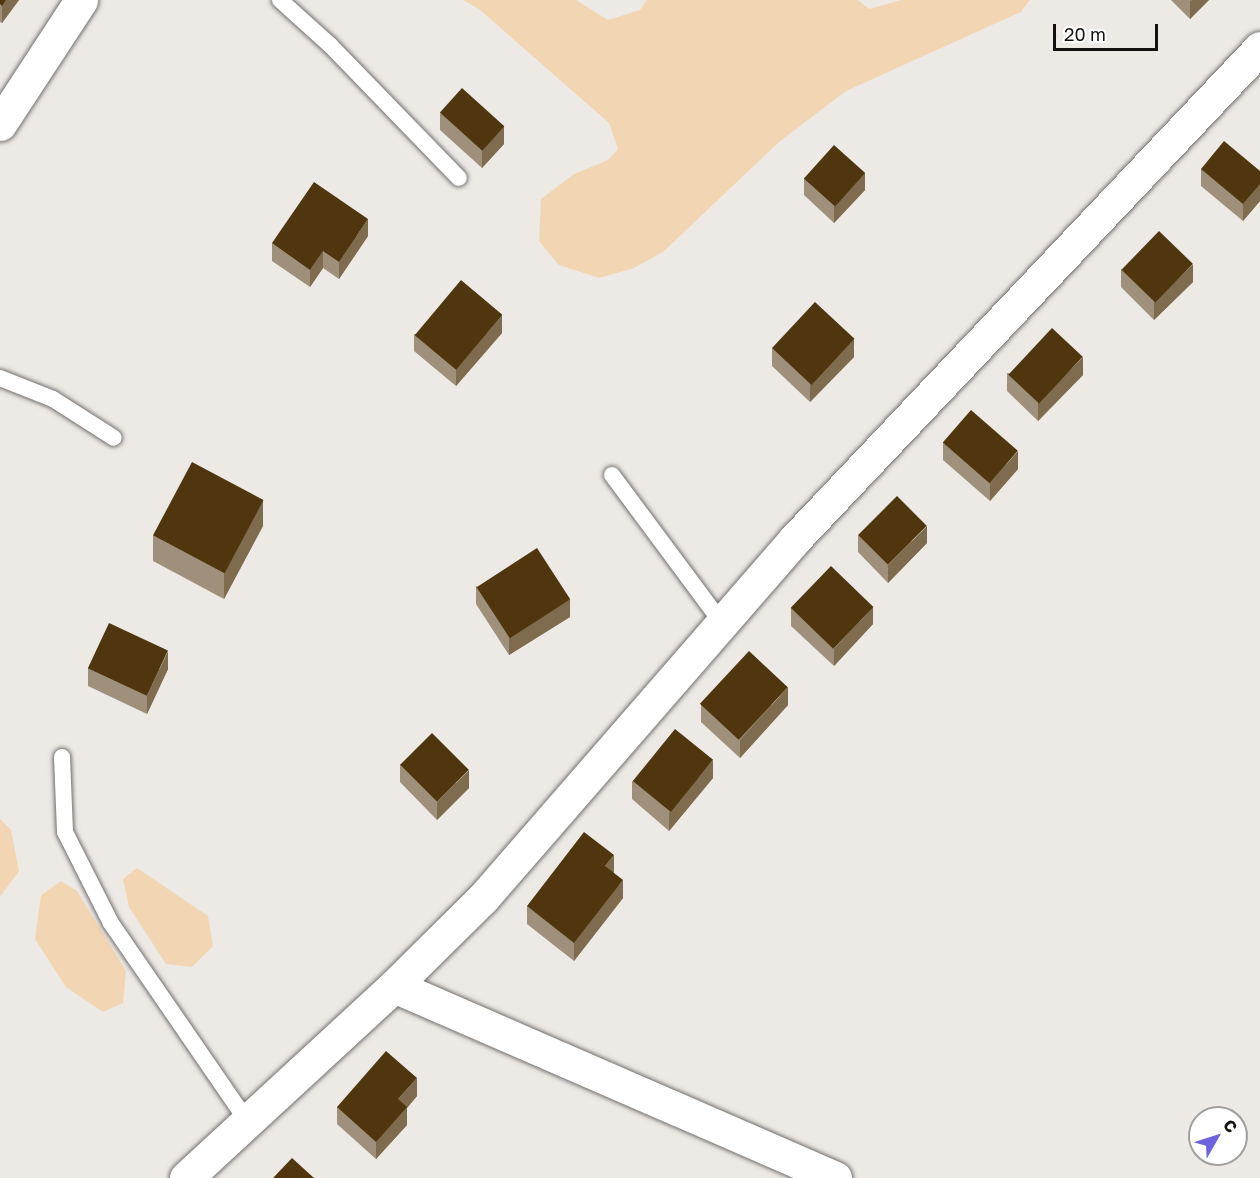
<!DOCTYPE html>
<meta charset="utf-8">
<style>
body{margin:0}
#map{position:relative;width:1260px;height:1178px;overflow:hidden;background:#ede9e5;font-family:"Golos Text",sans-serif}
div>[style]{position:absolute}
.green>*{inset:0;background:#f2d6b3}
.roads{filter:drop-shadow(0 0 2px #726f6c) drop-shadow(0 0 2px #726f6c)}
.lane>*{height:16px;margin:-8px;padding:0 8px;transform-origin:8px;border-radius:8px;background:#fff}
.street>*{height:33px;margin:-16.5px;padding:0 16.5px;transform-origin:16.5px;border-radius:16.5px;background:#fff}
.wall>*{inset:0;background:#9e907a}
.shaded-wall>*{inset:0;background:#7f6c4e}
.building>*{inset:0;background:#50360e;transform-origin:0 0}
span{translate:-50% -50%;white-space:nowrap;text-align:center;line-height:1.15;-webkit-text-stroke:6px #fff;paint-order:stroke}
.north{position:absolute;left:1188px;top:1106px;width:60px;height:60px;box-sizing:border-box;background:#fff;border:2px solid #a1a09f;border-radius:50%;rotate:51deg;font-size:16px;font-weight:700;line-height:24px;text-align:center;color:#131210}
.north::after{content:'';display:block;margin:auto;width:21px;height:27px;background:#6d63dd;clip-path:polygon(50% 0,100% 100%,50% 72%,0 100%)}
.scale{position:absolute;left:1053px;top:24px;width:105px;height:27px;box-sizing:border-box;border:3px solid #131210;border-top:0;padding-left:8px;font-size:18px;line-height:21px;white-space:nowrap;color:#131210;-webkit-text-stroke:4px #fff;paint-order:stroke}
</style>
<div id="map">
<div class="green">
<div style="clip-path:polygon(463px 0,576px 0,608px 20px,640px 10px,647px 0,858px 0,869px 9px,901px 0,1030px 0,1021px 12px,846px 91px,779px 142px,663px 252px,634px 268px,599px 278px,559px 265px,539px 241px,541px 199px,574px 174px,608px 160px,618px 149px,609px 123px,479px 9px)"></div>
<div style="clip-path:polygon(0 819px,11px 830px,19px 871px,0 897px)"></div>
<div style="clip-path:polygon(137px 868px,208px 916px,213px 946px,192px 967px,166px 964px,129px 907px,123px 879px)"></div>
<div style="clip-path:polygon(61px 881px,77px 891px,126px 971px,123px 1003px,103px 1012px,66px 987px,35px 939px,41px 895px)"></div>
</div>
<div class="roads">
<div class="lane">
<div style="left:280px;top:0;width:67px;rotate:42deg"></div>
<div style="left:330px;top:45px;width:185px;rotate:45.9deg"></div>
<div style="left:0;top:378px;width:57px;rotate:21.6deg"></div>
<div style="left:53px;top:399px;width:72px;rotate:32.6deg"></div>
<div style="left:612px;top:475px;width:184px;rotate:53.4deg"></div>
<div style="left:62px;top:757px;width:75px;rotate:87.7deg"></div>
<div style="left:65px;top:832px;width:102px;rotate:63.2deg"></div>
<div style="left:111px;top:923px;width:240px;rotate:55.5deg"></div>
</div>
<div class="street">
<div style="left:0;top:124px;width:148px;rotate:-56.8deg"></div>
<div style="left:394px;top:986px;width:481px;rotate:23.5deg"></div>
<div style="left:186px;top:1178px;width:283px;rotate:-42.7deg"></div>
<div style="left:394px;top:986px;width:125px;rotate:-44.7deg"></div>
<div style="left:483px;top:898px;width:476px;rotate:-49deg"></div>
<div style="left:795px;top:539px;width:676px;rotate:-46.56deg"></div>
</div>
</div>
<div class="wall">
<div style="clip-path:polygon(0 0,19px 0,2px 23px,0 22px)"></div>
<div style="clip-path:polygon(1171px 0,1209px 0,1190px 19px)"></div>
<div style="clip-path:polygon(440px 113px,504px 144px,482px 168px,440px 130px)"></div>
<div style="clip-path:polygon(1201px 169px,1260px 171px,1260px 201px,1243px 221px,1201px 186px)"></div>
<div style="clip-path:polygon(804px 178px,865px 190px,834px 223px,804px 195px)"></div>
<div style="clip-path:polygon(368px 236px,339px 279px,323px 268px,310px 287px,272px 261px,272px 243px)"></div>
<div style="clip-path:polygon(1121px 269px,1193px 282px,1154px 320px,1121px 287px)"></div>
<div style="clip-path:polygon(502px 333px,456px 386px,414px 351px,414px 334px)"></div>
<div style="clip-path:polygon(772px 348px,854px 357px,810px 402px,772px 366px)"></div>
<div style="clip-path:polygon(1007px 373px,1083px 375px,1038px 421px,1007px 391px)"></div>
<div style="clip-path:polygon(943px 442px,1018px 469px,990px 501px,943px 460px)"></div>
<div style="clip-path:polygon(263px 526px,224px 599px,153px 561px,153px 535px)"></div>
<div style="clip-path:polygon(858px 535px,927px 543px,888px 583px,858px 552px)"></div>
<div style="clip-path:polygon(476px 586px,570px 617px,509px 655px,476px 604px)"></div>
<div style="clip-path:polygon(791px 608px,873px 624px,834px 666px,791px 626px)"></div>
<div style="clip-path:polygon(88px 668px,168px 669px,147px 714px,88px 686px)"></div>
<div style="clip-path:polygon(701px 704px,788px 705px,740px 758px,701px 722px)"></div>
<div style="clip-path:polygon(400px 764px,469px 788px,437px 820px,400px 782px)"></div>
<div style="clip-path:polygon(713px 778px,669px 831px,632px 799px,632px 781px)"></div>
<div style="clip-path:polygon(614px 873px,623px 898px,574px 961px,527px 924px,527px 906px)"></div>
<div style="clip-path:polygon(417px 1096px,407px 1108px,407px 1125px,376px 1159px,337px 1124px,337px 1107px)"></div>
</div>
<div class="shaded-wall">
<div style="clip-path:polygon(6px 0,19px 0,2px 23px,2px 6px)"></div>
<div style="clip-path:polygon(1192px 0,1209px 0,1190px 19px,1190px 1px)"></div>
<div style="clip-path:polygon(504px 126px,504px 144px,482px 168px,482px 150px)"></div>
<div style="clip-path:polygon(865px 173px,865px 190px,834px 223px,834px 206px)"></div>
<div style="clip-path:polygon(1260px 184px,1260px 201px,1243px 221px,1243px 204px)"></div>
<div style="clip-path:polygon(368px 219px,368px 236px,339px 279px,339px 262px)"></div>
<div style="clip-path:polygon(323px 251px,323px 268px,310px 287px,310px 270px)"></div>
<div style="clip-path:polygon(1193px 264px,1193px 282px,1154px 320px,1154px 302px)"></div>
<div style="clip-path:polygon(502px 315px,502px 333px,456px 386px,456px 369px)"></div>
<div style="clip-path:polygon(854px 339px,854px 357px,810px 402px,810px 385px)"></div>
<div style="clip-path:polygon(1083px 357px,1083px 375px,1038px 421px,1038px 403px)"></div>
<div style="clip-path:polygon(1018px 451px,1018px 469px,990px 501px,990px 483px)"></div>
<div style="clip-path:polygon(263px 500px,263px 526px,224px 599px,224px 573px)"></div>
<div style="clip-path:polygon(927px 526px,927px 543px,888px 583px,888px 565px)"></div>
<div style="clip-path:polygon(570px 599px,570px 617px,509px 655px,509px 637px)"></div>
<div style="clip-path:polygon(873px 607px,873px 624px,834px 666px,834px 649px)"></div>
<div style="clip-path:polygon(168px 651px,168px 669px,147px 714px,147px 696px)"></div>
<div style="clip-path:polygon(788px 687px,788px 705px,740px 758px,740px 740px)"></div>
<div style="clip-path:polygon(713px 760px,713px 778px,669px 831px,669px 813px)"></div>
<div style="clip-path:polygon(469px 770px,469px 788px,437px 820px,437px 802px)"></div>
<div style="clip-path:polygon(614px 855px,614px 873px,605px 884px,605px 866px)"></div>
<div style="clip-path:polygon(623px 880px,623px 898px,574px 961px,574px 943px)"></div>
<div style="clip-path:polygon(417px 1078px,417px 1096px,407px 1108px,407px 1125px,376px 1159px,376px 1142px,398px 1099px)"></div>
</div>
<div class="building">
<div style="clip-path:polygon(0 0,6px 0,2px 6px,0 4px)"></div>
<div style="left:462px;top:88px;width:57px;height:33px;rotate:42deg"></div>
<div style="clip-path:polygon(1224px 141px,1260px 171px,1260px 184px,1243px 204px,1201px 169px)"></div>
<div style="left:834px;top:145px;width:42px;height:45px;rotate:42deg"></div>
<div style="clip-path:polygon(314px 182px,368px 219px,339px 262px,323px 251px,310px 270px,272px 243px)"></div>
<div style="left:1159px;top:231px;width:47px;height:54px;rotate:44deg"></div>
<div style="left:461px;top:280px;width:54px;height:72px;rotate:40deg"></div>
<div style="left:815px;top:302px;width:54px;height:63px;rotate:43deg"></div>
<div style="left:1052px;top:328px;width:42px;height:64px;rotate:43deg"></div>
<div style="left:971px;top:410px;width:62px;height:43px;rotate:41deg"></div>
<div style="left:192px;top:462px;width:81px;height:83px;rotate:28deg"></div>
<div style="left:897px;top:496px;width:42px;height:55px;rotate:45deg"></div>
<div style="left:537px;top:548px;width:61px;height:72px;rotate:57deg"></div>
<div style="left:831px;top:566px;width:59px;height:58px;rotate:44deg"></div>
<div style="left:109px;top:623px;width:65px;height:50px;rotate:25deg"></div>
<div style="left:749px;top:651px;width:53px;height:72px;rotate:43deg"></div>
<div style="left:675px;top:729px;width:49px;height:67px;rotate:39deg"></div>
<div style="left:432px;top:733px;width:52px;height:45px;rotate:45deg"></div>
<div style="clip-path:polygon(584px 832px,614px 855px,605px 866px,623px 880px,574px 943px,527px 906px)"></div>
<div style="clip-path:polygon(386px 1051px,417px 1078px,398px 1099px,407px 1107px,376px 1142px,337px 1107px)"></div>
<div style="clip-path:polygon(292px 1158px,314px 1178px,273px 1178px)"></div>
</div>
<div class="north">С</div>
<div class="scale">20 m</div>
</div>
